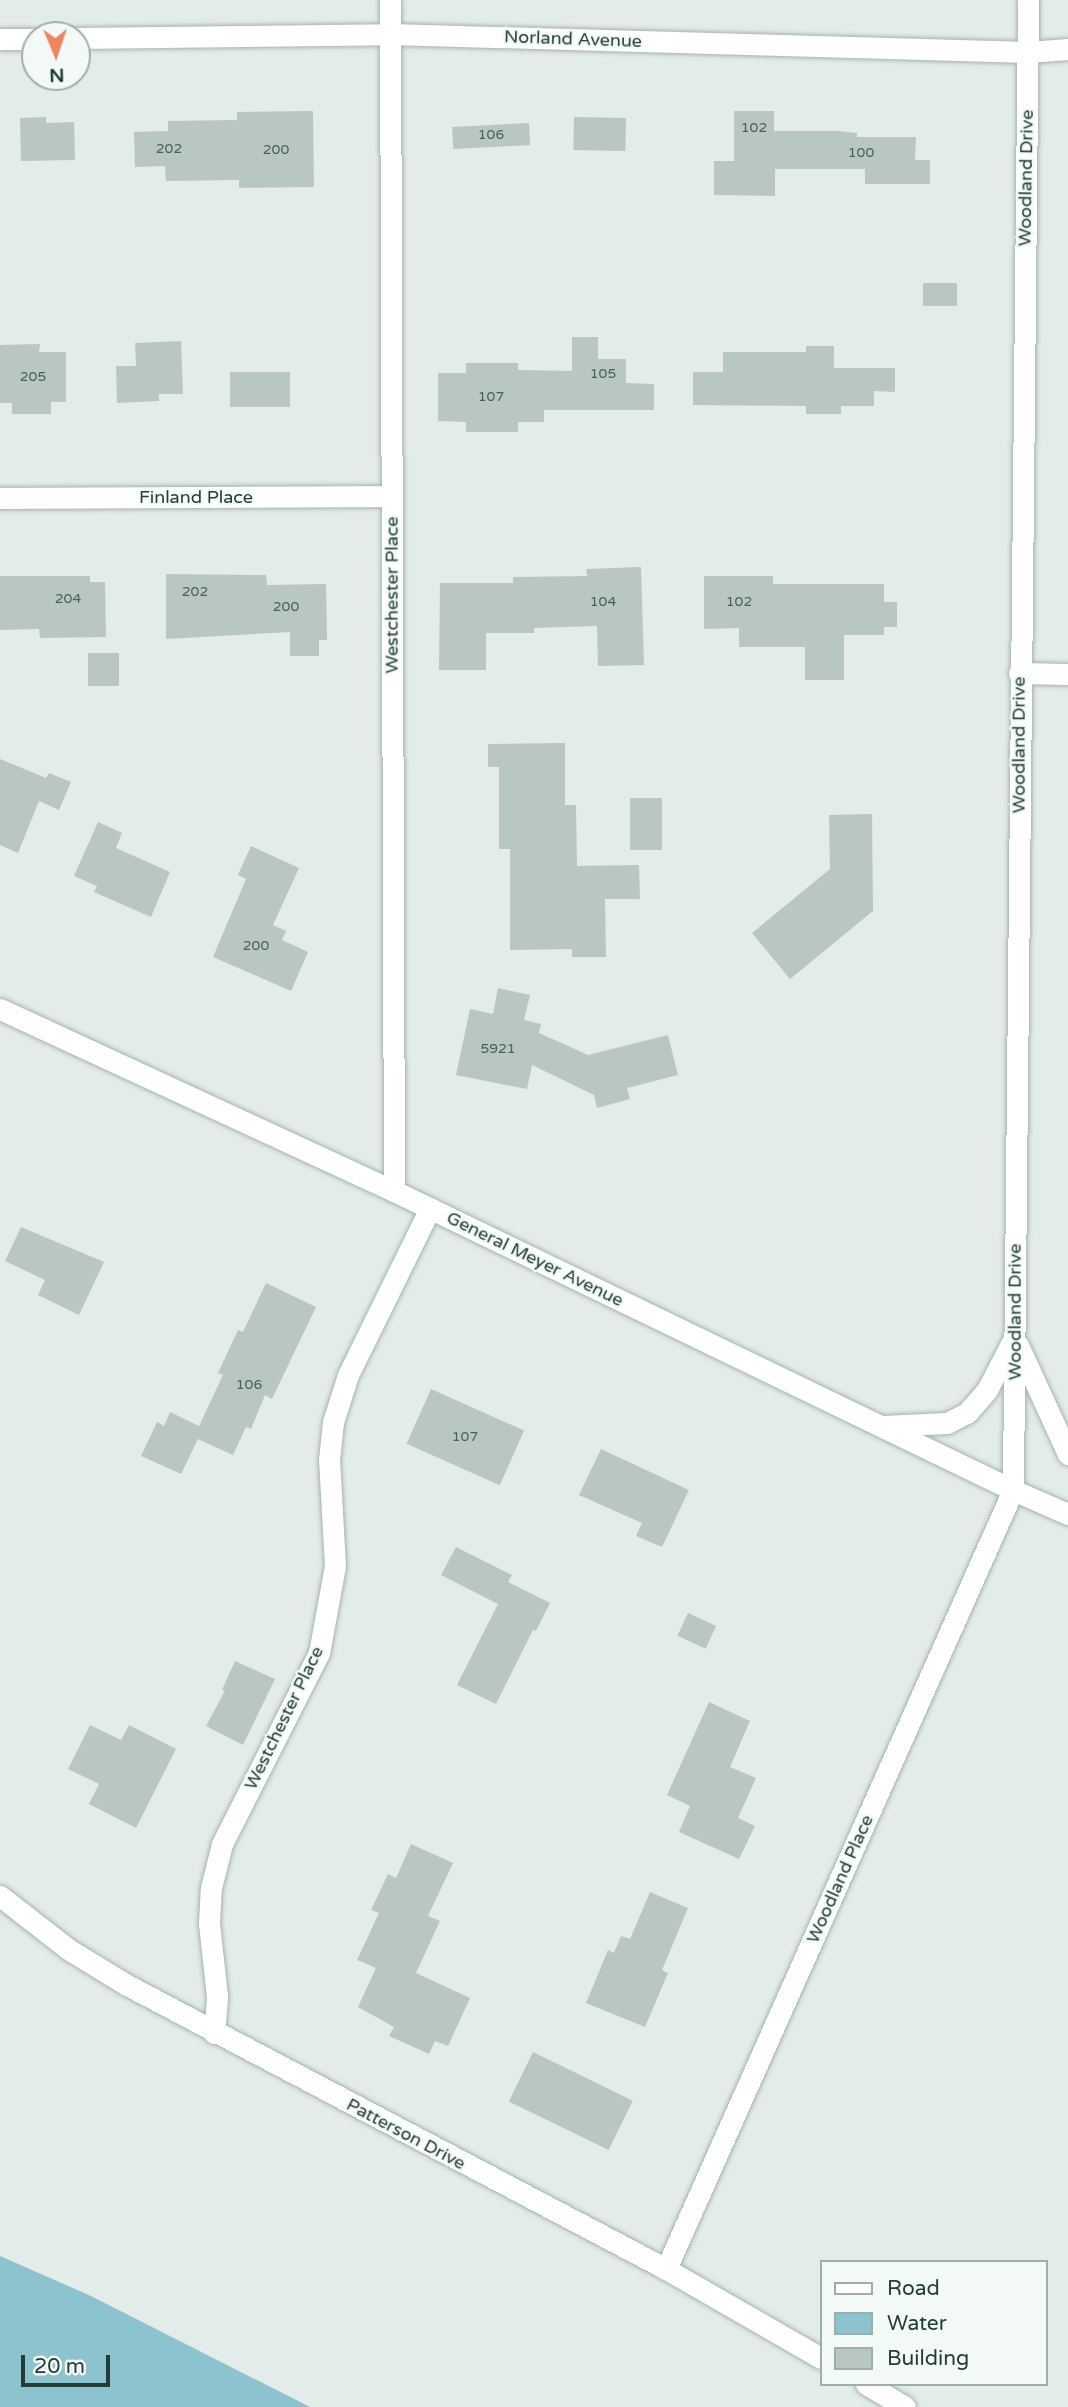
<!DOCTYPE html>
<style>
body{margin:0}
#map{position:relative;width:1068px;height:2407px;overflow:hidden;background:#e3ece8;font-family:"Varela Round",sans-serif}
div>[style]{position:absolute}
.water>*{inset:0;background:#8dc3cf}
.building>*{inset:0;background:#b8c7c1;transform-origin:0 0}
.roads{filter:drop-shadow(0 0 2px #a6b4af) drop-shadow(0 0 2px #a6b4af)}
.minor>*{height:21px;margin:-10.5px;padding:0 10.5px;transform-origin:10.5px;border-radius:10.5px;background:#fff}
.tertiary>*{height:21px;margin:-10.5px;padding:0 10.5px;transform-origin:10.5px;border-radius:10.5px;background:#fff}
.secondary>*{height:21px;margin:-10.5px;padding:0 10.5px;transform-origin:10.5px;border-radius:10.5px;background:#fff}
span{translate:-50% -50%;white-space:nowrap;text-align:center;line-height:1.15;-webkit-text-stroke:5px #f3f9f6;paint-order:stroke}
.number-label{font-size:14px;color:#48605a}
.number-label span{-webkit-text-stroke-width:0}
.street-label{font-size:18px;color:#233d37}
.legend{position:absolute;left:820px;top:2260px;width:228px;height:126px;box-sizing:border-box;background:#f3f9f6;border:2px solid #a0aeaa;margin:0;padding:9px 12px;list-style:none;font-size:21px;color:#233d37}
.legend li{display:flex;align-items:center;gap:14px;height:35px}
.legend b{width:35px;border:2px solid #a0aeaa}
.north{position:absolute;left:21px;top:21px;width:70px;height:70px;box-sizing:border-box;background:#f3f9f6;border:2px solid #a0aeaa;border-radius:50%;rotate:178deg;font-size:19px;font-weight:700;line-height:28px;text-align:center;color:#233d37}
.north::after{content:'';display:block;margin:auto;width:24px;height:32px;background:#ed8760;clip-path:polygon(50% 0,100% 100%,50% 72%,0 100%)}
.scale{position:absolute;left:21px;top:2355px;width:89px;height:32px;box-sizing:border-box;border:4px solid #233d37;border-top:0;padding-left:9px;font-size:21px;line-height:24px;white-space:nowrap;color:#233d37;-webkit-text-stroke:5px #f3f9f6;paint-order:stroke}
</style>
<div id="map">
<div class="water">
<div style="clip-path:polygon(0 2256px,91px 2296px,310px 2407px,0 2407px)"></div>
</div>
<div class="building">
<div style="clip-path:polygon(313px 111px,314px 187px,239px 188px,239px 180px,166px 181px,165px 166px,135px 167px,134px 132px,168px 131px,168px 121px,237px 120px,237px 112px)"></div>
<div style="clip-path:polygon(734px 111px,774px 111px,774px 131px,838px 131px,857px 133px,857px 137px,916px 137px,915px 160px,930px 160px,930px 184px,865px 184px,865px 169px,775px 169px,775px 196px,714px 195px,714px 161px,734px 161px)"></div>
<div style="clip-path:polygon(46px 117px,46px 123px,74px 122px,75px 160px,21px 161px,20px 118px)"></div>
<div style="left:574px;top:117px;width:52px;height:33px;rotate:1deg"></div>
<div style="left:529px;top:123px;width:22px;height:77px;rotate:87deg"></div>
<div style="left:957px;top:283px;width:23px;height:34px;rotate:90deg"></div>
<div style="clip-path:polygon(572px 337px,598px 337px,598px 359px,626px 359px,626px 383px,654px 384px,654px 410px,544px 410px,544px 422px,518px 422px,518px 432px,466px 432px,466px 422px,438px 421px,438px 373px,466px 373px,466px 363px,518px 363px,518px 370px,572px 371px)"></div>
<div style="clip-path:polygon(181px 341px,183px 394px,159px 394px,159px 401px,117px 403px,116px 366px,136px 366px,135px 343px)"></div>
<div style="clip-path:polygon(40px 344px,39px 352px,66px 352px,66px 402px,51px 402px,51px 414px,12px 414px,12px 403px,0 403px,0 345px)"></div>
<div style="clip-path:polygon(806px 346px,834px 346px,834px 368px,895px 368px,895px 392px,874px 391px,874px 406px,841px 406px,841px 414px,806px 414px,806px 406px,693px 405px,693px 372px,723px 372px,723px 352px,806px 352px)"></div>
<div style="left:230px;top:372px;width:60px;height:35px"></div>
<div style="clip-path:polygon(641px 567px,644px 665px,598px 666px,597px 626px,534px 628px,534px 633px,486px 633px,486px 670px,439px 670px,440px 583px,513px 583px,513px 577px,587px 576px,586px 569px)"></div>
<div style="clip-path:polygon(166px 574px,266px 575px,267px 585px,326px 584px,327px 640px,319px 640px,319px 656px,290px 656px,290px 632px,166px 639px)"></div>
<div style="clip-path:polygon(0 576px,90px 576px,90px 582px,105px 582px,106px 637px,40px 638px,39px 629px,0 630px)"></div>
<div style="clip-path:polygon(704px 576px,773px 576px,773px 584px,884px 584px,884px 602px,897px 602px,897px 627px,884px 627px,884px 635px,844px 635px,844px 680px,805px 680px,805px 647px,739px 647px,739px 628px,704px 629px)"></div>
<div style="left:88px;top:653px;width:31px;height:33px"></div>
<div style="clip-path:polygon(565px 743px,565px 805px,576px 805px,577px 866px,639px 865px,640px 899px,605px 899px,606px 957px,572px 957px,572px 949px,510px 950px,510px 849px,499px 849px,499px 767px,488px 767px,488px 744px)"></div>
<div style="clip-path:polygon(0 759px,46px 778px,49px 773px,71px 782px,59px 810px,39px 801px,18px 853px,0 845px)"></div>
<div style="left:630px;top:798px;width:32px;height:52px"></div>
<div style="clip-path:polygon(872px 814px,873px 911px,790px 979px,752px 933px,830px 869px,829px 815px)"></div>
<div style="clip-path:polygon(98px 822px,122px 833px,116px 848px,170px 872px,151px 917px,94px 892px,97px 886px,74px 876px)"></div>
<div style="clip-path:polygon(251px 846px,299px 868px,273px 925px,286px 931px,282px 940px,308px 952px,291px 991px,213px 957px,246px 879px,238px 875px)"></div>
<div style="clip-path:polygon(498px 988px,530px 995px,524px 1020px,541px 1024px,539px 1033px,588px 1055px,668px 1035px,678px 1075px,627px 1088px,630px 1099px,597px 1108px,594px 1095px,532px 1065px,527px 1089px,456px 1075px,470px 1009px,493px 1014px)"></div>
<div style="clip-path:polygon(21px 1227px,104px 1262px,79px 1315px,38px 1295px,45px 1280px,5px 1261px)"></div>
<div style="clip-path:polygon(266px 1283px,316px 1307px,272px 1399px,265px 1395px,251px 1429px,246px 1427px,233px 1455px,198px 1439px,181px 1474px,141px 1456px,157px 1422px,164px 1426px,170px 1412px,199px 1426px,223px 1375px,218px 1373px,238px 1330px,243px 1332px)"></div>
<div style="left:431px;top:1389px;width:102px;height:60px;rotate:24deg"></div>
<div style="clip-path:polygon(601px 1449px,689px 1490px,662px 1547px,636px 1536px,642px 1523px,579px 1495px)"></div>
<div style="clip-path:polygon(456px 1547px,512px 1575px,508px 1582px,550px 1603px,536px 1631px,533px 1630px,496px 1704px,457px 1685px,498px 1604px,441px 1575px)"></div>
<div style="left:688px;top:1613px;width:31px;height:25px;rotate:25deg"></div>
<div style="clip-path:polygon(235px 1661px,275px 1679px,243px 1745px,206px 1726px,225px 1691px,222px 1690px)"></div>
<div style="clip-path:polygon(709px 1702px,750px 1721px,730px 1767px,756px 1778px,738px 1818px,755px 1826px,739px 1859px,679px 1832px,690px 1806px,667px 1795px)"></div>
<div style="clip-path:polygon(90px 1725px,121px 1740px,129px 1725px,176px 1749px,136px 1828px,89px 1804px,99px 1784px,68px 1769px)"></div>
<div style="clip-path:polygon(411px 1844px,453px 1863px,428px 1916px,440px 1921px,416px 1973px,470px 1998px,448px 2046px,435px 2041px,429px 2054px,389px 2036px,394px 2027px,358px 2007px,376px 1968px,357px 1960px,379px 1913px,371px 1910px,388px 1874px,396px 1878px)"></div>
<div style="clip-path:polygon(650px 1892px,688px 1908px,662px 1970px,668px 1973px,645px 2027px,586px 2003px,608px 1950px,614px 1953px,621px 1936px,630px 1939px)"></div>
<div style="left:533px;top:2052px;width:111px;height:55px;rotate:26deg"></div>
</div>
<div class="roads">
<div class="minor">
<div style="left:390px;top:0;width:1191px;rotate:89.81deg"></div>
<div style="left:77px;top:38px;width:313px;rotate:-0.7deg"></div>
<div style="left:390px;top:34px;width:638px;rotate:1.62deg"></div>
<div style="left:1028px;top:52px;width:40px;rotate:-4.3deg"></div>
<div style="left:0;top:39px;width:35px"></div>
<div style="left:0;top:498px;width:392px;rotate:-0.3deg"></div>
<div style="left:1019px;top:673px;width:49px;rotate:1.2deg"></div>
<div style="left:214px;top:2033px;width:37px;rotate:-85deg"></div>
<div style="left:217px;top:1996px;width:73px;rotate:-96.3deg"></div>
<div style="left:209px;top:1923px;width:35px;rotate:-87deg"></div>
<div style="left:211px;top:1888px;width:45px;rotate:-76deg"></div>
<div style="left:222px;top:1844px;width:214px;rotate:-63.1deg"></div>
<div style="left:319px;top:1653px;width:88px;rotate:-79.6deg"></div>
<div style="left:335px;top:1566px;width:106px;rotate:-93.2deg"></div>
<div style="left:329px;top:1460px;width:38px;rotate:-84deg"></div>
<div style="left:333px;top:1422px;width:49px;rotate:-72.3deg"></div>
<div style="left:348px;top:1375px;width:186px;rotate:-63.8deg"></div>
</div>
<div class="tertiary">
<div style="left:0;top:1009px;width:434px;rotate:24.8deg"></div>
<div style="left:394px;top:1191px;width:687px;rotate:25.78deg"></div>
<div style="left:1013px;top:1490px;width:853px;rotate:114.01deg"></div>
<div style="left:0;top:1896px;width:86px;rotate:37.9deg"></div>
<div style="left:68px;top:1949px;width:69px;rotate:31.4deg"></div>
<div style="left:127px;top:1985px;width:609px;rotate:27.78deg"></div>
<div style="left:666px;top:2269px;width:179px;rotate:29.9deg"></div>
<div style="left:866px;top:2384px;width:45px;rotate:30.5deg"></div>
</div>
<div class="secondary">
<div style="left:1028px;top:0;width:1490px;rotate:90.58deg"></div>
<div style="left:1013px;top:1490px;width:60px;rotate:23.6deg"></div>
<div style="left:1018px;top:1345px;width:120px;rotate:65.4deg"></div>
<div style="left:882px;top:1426px;width:65px;rotate:-2.6deg"></div>
<div style="left:947px;top:1423px;width:22px;rotate:-27deg"></div>
<div style="left:967px;top:1413px;width:30px;rotate:-49deg"></div>
<div style="left:987px;top:1390px;width:54px;rotate:-62.5deg"></div>
</div>
</div>
<div class="number-label">
<span style="left:754px;top:128px">102</span>
<span style="left:491px;top:135px">106</span>
<span style="left:169px;top:149px">202</span>
<span style="left:276px;top:150px">200</span>
<span style="left:861px;top:153px">100</span>
<span style="left:603px;top:374px">105</span>
<span style="left:33px;top:377px">205</span>
<span style="left:491px;top:397px">107</span>
<span style="left:195px;top:592px">202</span>
<span style="left:68px;top:599px">204</span>
<span style="left:603px;top:602px">104</span>
<span style="left:739px;top:602px">102</span>
<span style="left:286px;top:607px">200</span>
<span style="left:256px;top:946px">200</span>
<span style="left:498px;top:1049px">5921</span>
<span style="left:249px;top:1385px">106</span>
<span style="left:465px;top:1437px">107</span>
</div>
<div class="street-label">
<span style="left:573px;top:39px;rotate:2deg">Norland Avenue</span>
<span style="left:1026px;top:178px;rotate:-89deg">Woodland Drive</span>
<span style="left:196px;top:497px">Finland Place</span>
<span style="left:392px;top:595px;rotate:-90deg">Westchester Place</span>
<span style="left:1019px;top:745px;rotate:-90deg">Woodland Drive</span>
<span style="left:535px;top:1259px;rotate:26deg">General Meyer Avenue</span>
<span style="left:1015px;top:1312px;rotate:-90deg">Woodland Drive</span>
<span style="left:284px;top:1718px;rotate:-64deg">Westchester Place</span>
<span style="left:840px;top:1879px;rotate:-66deg">Woodland Place</span>
<span style="left:406px;top:2134px;rotate:28deg">Patterson Drive</span>
</div>
<ul class="legend">
<li><b style="height:9px;background:#fff"></b>Road</li>
<li><b style="height:19px;background:#8dc3cf"></b>Water</li>
<li><b style="height:19px;background:#b8c7c1"></b>Building</li>
</ul>
<div class="north">N</div>
<div class="scale">20 m</div>
</div>
